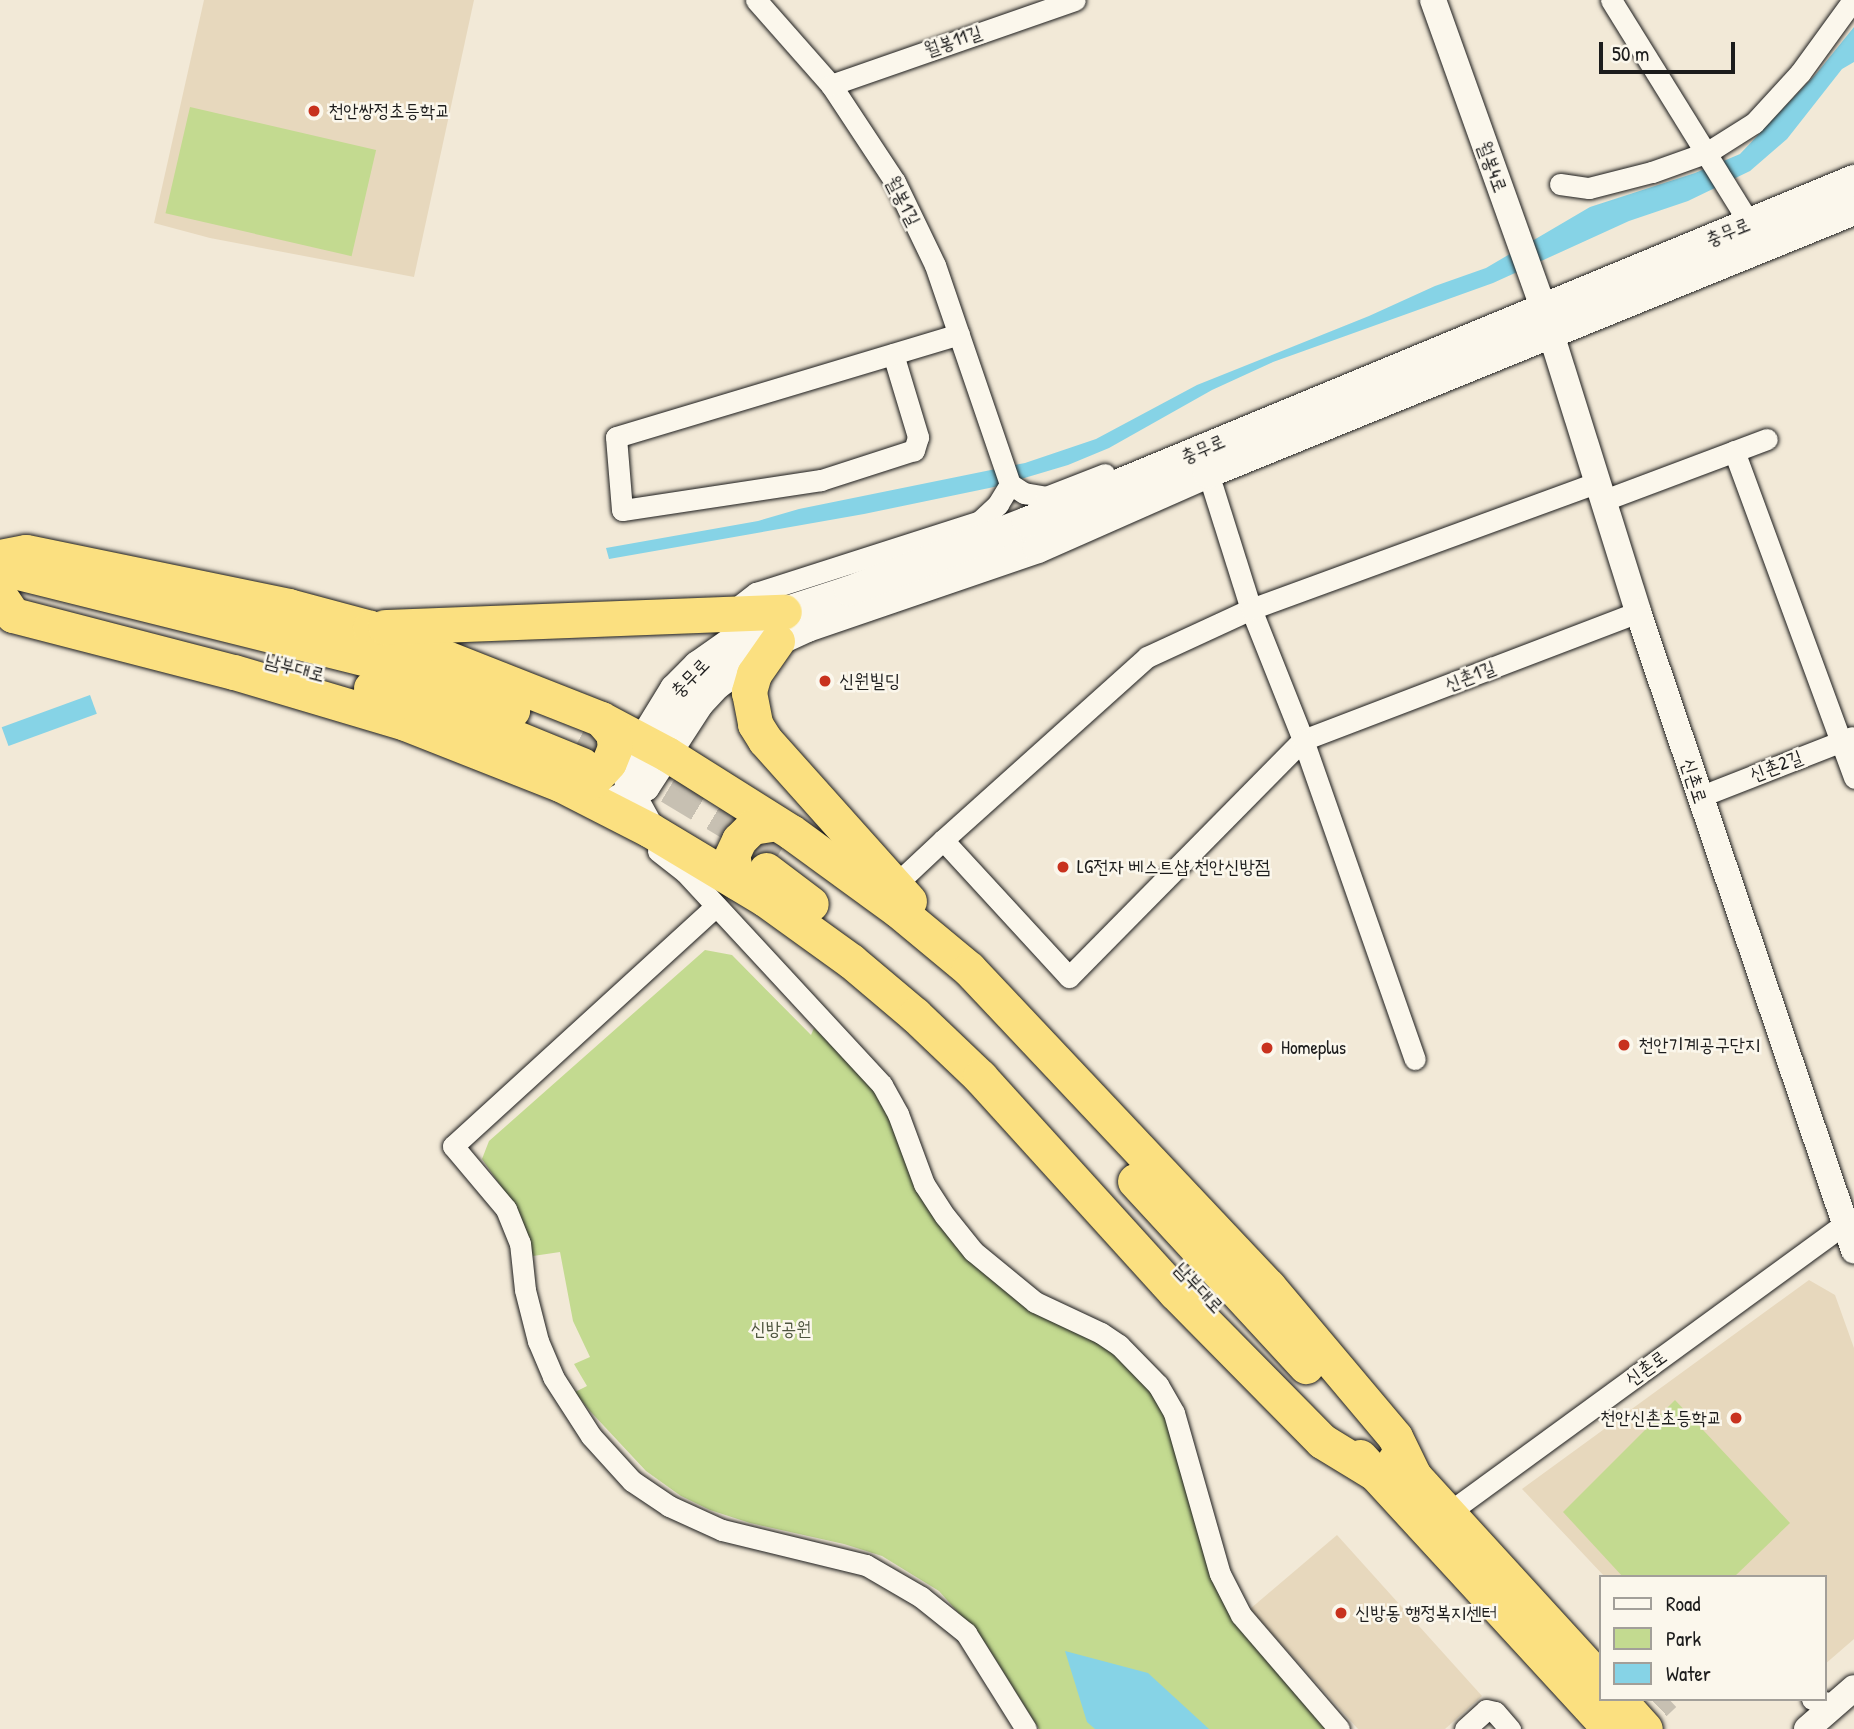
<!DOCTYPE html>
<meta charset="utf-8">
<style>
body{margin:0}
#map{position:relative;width:1854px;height:1729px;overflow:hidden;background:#f2e9d7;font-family:"Patrick Hand","Poor Story",sans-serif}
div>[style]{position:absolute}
.built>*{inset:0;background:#e7d8bd}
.green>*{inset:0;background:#c3da90;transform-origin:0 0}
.water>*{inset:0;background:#86d3e6;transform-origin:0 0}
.minor-tunnel>*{height:21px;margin-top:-10.5px;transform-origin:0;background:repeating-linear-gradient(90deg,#c7c0b2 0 21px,transparent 0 31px)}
.trunk-tunnel>*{height:35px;margin-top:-17.5px;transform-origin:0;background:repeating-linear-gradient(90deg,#c7c0b2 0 35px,transparent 0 53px)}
.roads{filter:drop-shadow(0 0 2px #1c1c1c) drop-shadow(0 0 2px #1c1c1c)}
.minor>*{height:21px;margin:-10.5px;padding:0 10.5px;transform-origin:10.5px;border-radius:10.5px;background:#fbf7ec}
.tertiary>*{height:26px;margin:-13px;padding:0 13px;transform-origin:13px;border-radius:13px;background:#fbf7ec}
.secondary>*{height:30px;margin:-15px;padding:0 15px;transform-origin:15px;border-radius:15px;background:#fbf7ec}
.trunk>*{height:35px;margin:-17.5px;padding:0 17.5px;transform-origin:17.5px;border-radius:17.5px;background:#fbe080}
.dots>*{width:19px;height:19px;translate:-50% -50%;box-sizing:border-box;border:4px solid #fbf7ec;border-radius:50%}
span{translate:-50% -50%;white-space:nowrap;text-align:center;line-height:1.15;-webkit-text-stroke:5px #fbf7ec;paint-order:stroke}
.street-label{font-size:19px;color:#1c1c1c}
.poi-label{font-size:19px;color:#1c1c1c}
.left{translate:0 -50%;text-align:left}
.right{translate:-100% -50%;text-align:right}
.park-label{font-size:19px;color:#4e553f}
.legend{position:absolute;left:1599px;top:1575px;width:228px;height:126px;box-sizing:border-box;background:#fbf7ec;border:2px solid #a29f99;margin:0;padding:9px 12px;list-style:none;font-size:21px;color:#1c1c1c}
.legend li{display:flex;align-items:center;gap:14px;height:35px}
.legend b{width:35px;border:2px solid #a29f99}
.scale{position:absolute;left:1599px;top:42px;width:136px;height:32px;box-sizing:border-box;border:4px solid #1c1c1c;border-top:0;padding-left:9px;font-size:21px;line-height:24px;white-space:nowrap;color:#1c1c1c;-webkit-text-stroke:5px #fbf7ec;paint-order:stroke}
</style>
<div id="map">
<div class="built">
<div style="clip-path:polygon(204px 0,474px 0,414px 277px,210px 238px,154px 223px)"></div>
<div style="clip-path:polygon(1809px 1280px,1835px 1295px,1854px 1348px,1854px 1639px,1824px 1665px,1824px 1577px,1605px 1577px,1522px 1489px)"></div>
<div style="clip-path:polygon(1337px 1535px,1482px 1696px,1445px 1729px,1358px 1729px,1250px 1609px)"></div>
</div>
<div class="green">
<div style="left:190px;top:107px;width:191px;height:109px;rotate:13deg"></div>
<div style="clip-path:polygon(705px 950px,732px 955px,811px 1035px,814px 1028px,873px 1086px,928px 1201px,1087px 1333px,1122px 1357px,1151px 1386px,1168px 1418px,1220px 1590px,1327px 1729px,1039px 1729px,986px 1644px,939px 1591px,882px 1556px,844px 1544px,750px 1523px,710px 1510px,681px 1496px,646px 1471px,590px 1411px,575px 1392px,587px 1386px,574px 1364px,590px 1357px,573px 1321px,560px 1252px,533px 1256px,528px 1238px,505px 1192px,482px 1159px,489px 1141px)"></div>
<div style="clip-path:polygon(1675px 1400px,1790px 1523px,1734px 1577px,1623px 1577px,1563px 1512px)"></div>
</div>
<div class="water">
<div style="clip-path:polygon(1854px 27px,1854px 62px,1842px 69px,1787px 139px,1750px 171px,1688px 201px,1629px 221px,1493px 283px,1273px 362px,1212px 390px,1109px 448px,1068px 465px,994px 487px,864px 514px,609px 559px,606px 548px,758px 521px,799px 509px,1025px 463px,1096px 439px,1197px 385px,1369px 316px,1435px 286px,1486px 268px,1590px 207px,1695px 173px,1740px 154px,1816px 74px)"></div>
<div style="left:90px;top:695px;width:20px;height:94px;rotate:70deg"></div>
<div style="clip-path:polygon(1065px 1651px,1148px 1673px,1209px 1729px,1095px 1729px,1087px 1722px)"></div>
</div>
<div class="minor-tunnel">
<div style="left:1637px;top:1729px;width:44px;rotate:-43.2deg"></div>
</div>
<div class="trunk-tunnel">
<div style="left:579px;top:739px;width:102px;rotate:27.3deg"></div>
<div style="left:670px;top:786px;width:128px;rotate:31deg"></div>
</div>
<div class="roads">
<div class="minor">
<div style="left:756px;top:0;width:113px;rotate:48.6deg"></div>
<div style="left:831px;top:85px;width:116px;rotate:56.6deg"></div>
<div style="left:895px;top:182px;width:92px;rotate:64.3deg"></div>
<div style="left:935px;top:265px;width:231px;rotate:71.1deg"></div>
<div style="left:1010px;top:484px;width:17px;rotate:33deg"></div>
<div style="left:1024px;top:493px;width:22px;rotate:10deg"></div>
<div style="left:1046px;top:497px;width:63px;rotate:-21.3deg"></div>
<div style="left:1611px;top:0;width:262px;rotate:58.2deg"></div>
<div style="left:831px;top:85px;width:258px;rotate:-19.2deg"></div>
<div style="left:1560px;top:184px;width:29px;rotate:8deg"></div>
<div style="left:1589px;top:188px;width:65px;rotate:-14.3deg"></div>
<div style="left:1652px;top:172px;width:59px;rotate:-19.7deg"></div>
<div style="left:1708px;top:152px;width:54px;rotate:-32.2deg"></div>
<div style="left:1754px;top:123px;width:68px;rotate:-47.4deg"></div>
<div style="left:1800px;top:73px;width:90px;rotate:-54deg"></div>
<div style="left:893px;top:354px;width:87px;rotate:73.2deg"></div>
<div style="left:918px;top:437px;width:14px;rotate:107deg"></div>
<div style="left:914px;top:450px;width:98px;rotate:162.1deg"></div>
<div style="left:821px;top:480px;width:201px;rotate:171.4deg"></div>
<div style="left:622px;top:510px;width:73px;rotate:-94.7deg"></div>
<div style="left:616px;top:437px;width:358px;rotate:-16.7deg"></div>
<div style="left:1734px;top:451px;width:348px;rotate:69.8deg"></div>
<div style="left:1208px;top:473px;width:143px;rotate:72.5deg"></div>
<div style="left:1251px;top:609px;width:141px;rotate:68.3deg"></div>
<div style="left:1303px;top:740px;width:359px;rotate:-20.9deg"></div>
<div style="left:1602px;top:501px;width:176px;rotate:-20.6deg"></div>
<div style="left:730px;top:613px;width:33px;rotate:-38deg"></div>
<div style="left:756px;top:593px;width:235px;rotate:-17.8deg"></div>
<div style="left:980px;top:521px;width:25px;rotate:-43deg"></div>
<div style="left:998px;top:504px;width:23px;rotate:-59deg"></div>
<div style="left:1699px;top:797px;width:164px;rotate:-21.4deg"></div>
<div style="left:943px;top:840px;width:274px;rotate:-41.9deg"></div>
<div style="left:1147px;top:657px;width:115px;rotate:-24.8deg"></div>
<div style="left:1251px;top:609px;width:367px;rotate:-20.1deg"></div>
<div style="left:658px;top:851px;width:34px;rotate:38deg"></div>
<div style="left:685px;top:872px;width:290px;rotate:47.2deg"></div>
<div style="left:882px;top:1085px;width:33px;rotate:61deg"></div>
<div style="left:898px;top:1114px;width:75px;rotate:69.6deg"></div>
<div style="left:924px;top:1184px;width:38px;rotate:57deg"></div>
<div style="left:945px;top:1216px;width:45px;rotate:51.3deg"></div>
<div style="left:973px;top:1251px;width:80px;rotate:39.4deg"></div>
<div style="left:1035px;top:1302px;width:73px;rotate:25.2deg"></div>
<div style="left:1101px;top:1333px;width:22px;rotate:34deg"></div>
<div style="left:1119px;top:1345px;width:56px;rotate:45.7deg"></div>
<div style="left:1158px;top:1385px;width:32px;rotate:60deg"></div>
<div style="left:1174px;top:1413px;width:167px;rotate:74.1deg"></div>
<div style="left:1220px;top:1574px;width:46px;rotate:62.9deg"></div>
<div style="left:1241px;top:1615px;width:150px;rotate:49.3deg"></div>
<div style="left:895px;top:885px;width:66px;rotate:-43.2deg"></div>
<div style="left:943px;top:840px;width:186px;rotate:47.4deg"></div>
<div style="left:1069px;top:977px;width:333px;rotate:-45.4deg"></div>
<div style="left:1303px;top:740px;width:338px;rotate:70.7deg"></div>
<div style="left:716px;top:906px;width:356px;rotate:137.6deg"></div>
<div style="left:453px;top:1146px;width:82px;rotate:49.9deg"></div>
<div style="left:506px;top:1209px;width:37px;rotate:68deg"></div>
<div style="left:520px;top:1243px;width:47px;rotate:83.9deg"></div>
<div style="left:525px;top:1290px;width:53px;rotate:75.7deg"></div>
<div style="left:538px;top:1341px;width:39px;rotate:67deg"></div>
<div style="left:553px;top:1377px;width:70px;rotate:57.2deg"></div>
<div style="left:591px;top:1436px;width:61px;rotate:47.7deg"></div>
<div style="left:632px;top:1481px;width:45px;rotate:34deg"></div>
<div style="left:669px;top:1506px;width:58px;rotate:24.4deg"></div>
<div style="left:722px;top:1530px;width:148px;rotate:13.7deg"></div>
<div style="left:866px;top:1565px;width:64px;rotate:30.2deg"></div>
<div style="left:921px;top:1597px;width:58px;rotate:38.7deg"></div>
<div style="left:966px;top:1633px;width:113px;rotate:58deg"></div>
<div style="left:1448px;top:1513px;width:491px;rotate:-36.1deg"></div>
<div style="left:1812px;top:1699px;width:25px;rotate:14deg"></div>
<div style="left:1465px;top:1729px;width:28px;rotate:-42deg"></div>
<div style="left:1486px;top:1710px;width:9px;rotate:13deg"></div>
<div style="left:1495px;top:1712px;width:23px;rotate:49deg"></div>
</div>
<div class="tertiary">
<div style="left:1433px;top:0;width:327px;rotate:70.3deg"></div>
<div style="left:1543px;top:308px;width:318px;rotate:72.6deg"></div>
<div style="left:1638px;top:612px;width:674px;rotate:71.3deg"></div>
<div style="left:1807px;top:1729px;width:62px;rotate:-41.1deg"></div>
</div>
<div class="secondary">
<div style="left:618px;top:800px;width:30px;rotate:-27deg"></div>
<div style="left:645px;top:786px;width:99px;rotate:-57deg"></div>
<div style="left:699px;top:703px;width:26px;rotate:-47deg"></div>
<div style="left:717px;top:684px;width:74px;rotate:-35.6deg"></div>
<div style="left:777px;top:641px;width:33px;rotate:-25deg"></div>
<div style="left:807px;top:627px;width:244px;rotate:-18.9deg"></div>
<div style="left:1038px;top:548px;width:186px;rotate:-23.8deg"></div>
<div style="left:1208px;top:473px;width:697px;rotate:-22.15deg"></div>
<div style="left:650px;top:830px;width:39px;rotate:-119deg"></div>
<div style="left:631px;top:796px;width:18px;rotate:-96deg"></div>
<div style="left:629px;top:778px;width:19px;rotate:-81deg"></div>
<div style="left:632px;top:759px;width:82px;rotate:-58.4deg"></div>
<div style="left:675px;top:689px;width:33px;rotate:-45deg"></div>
<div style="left:698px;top:666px;width:66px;rotate:-35.1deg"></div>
<div style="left:752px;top:628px;width:36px;rotate:-27deg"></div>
<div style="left:784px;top:612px;width:68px;rotate:-17.9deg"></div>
<div style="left:849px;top:591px;width:191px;rotate:-21.2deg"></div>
<div style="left:1027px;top:522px;width:895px;rotate:-22.47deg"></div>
</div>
<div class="trunk">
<div style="left:0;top:557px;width:26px;rotate:-11deg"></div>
<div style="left:26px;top:552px;width:268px;rotate:11.6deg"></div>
<div style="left:288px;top:606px;width:85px;rotate:15deg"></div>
<div style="left:370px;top:628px;width:248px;rotate:21.5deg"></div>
<div style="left:601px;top:719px;width:75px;rotate:27.9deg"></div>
<div style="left:667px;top:754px;width:146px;rotate:32.2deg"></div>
<div style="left:791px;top:832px;width:132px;rotate:36.1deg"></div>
<div style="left:898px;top:910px;width:92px;rotate:39.7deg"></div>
<div style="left:969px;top:969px;width:436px;rotate:46.7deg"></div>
<div style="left:1268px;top:1286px;width:197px;rotate:49.9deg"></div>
<div style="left:1395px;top:1437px;width:43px;rotate:64deg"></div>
<div style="left:14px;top:571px;width:401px;rotate:14deg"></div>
<div style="left:403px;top:668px;width:117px;rotate:21.1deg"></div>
<div style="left:0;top:596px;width:23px;rotate:56deg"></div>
<div style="left:13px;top:615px;width:228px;rotate:14.5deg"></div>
<div style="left:234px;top:672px;width:178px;rotate:16.6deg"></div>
<div style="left:405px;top:723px;width:167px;rotate:21.5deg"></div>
<div style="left:560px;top:784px;width:101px;rotate:27.1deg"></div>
<div style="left:650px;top:830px;width:134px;rotate:31deg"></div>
<div style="left:765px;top:899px;width:106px;rotate:35.8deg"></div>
<div style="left:851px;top:961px;width:84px;rotate:40.2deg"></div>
<div style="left:915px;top:1015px;width:90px;rotate:43.6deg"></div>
<div style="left:980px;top:1077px;width:290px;rotate:47.8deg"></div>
<div style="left:1175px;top:1292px;width:209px;rotate:45.4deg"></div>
<div style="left:1322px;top:1441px;width:63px;rotate:31.4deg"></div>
<div style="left:385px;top:627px;width:399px;rotate:-2.2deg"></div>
<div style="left:777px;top:641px;width:40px;rotate:124.9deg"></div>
<div style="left:754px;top:674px;width:19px;rotate:106deg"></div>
<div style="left:749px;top:692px;width:33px;rotate:79deg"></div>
<div style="left:755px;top:724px;width:19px;rotate:58deg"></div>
<div style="left:765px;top:740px;width:216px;rotate:48.2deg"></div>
<div style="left:371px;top:688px;width:143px;rotate:18.8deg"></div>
<div style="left:506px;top:734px;width:82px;rotate:22.2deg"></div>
<div style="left:567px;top:784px;width:25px;rotate:-7deg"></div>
<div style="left:592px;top:781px;width:25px;rotate:-48deg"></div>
<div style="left:609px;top:762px;width:16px;rotate:-68deg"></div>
<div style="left:615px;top:747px;width:14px;rotate:-98deg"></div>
<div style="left:613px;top:733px;width:18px;rotate:-131deg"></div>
<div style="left:766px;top:870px;width:56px;rotate:37.1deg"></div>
<div style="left:737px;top:882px;width:27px;rotate:-100deg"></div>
<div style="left:732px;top:855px;width:17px;rotate:-65deg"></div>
<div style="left:739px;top:840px;width:18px;rotate:-45deg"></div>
<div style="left:752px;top:827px;width:24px;rotate:-9deg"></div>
<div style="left:1135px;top:1181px;width:252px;rotate:47.3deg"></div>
<div style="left:1360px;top:1457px;width:369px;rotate:47.4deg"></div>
<div style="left:1395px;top:1460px;width:25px;rotate:40deg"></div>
<div style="left:1414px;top:1476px;width:276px;rotate:47.6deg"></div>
<div style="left:1618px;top:1699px;width:40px;rotate:48deg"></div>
</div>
</div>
<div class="dots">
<div style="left:314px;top:111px;background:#c8321e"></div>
<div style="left:825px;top:681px;background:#c8321e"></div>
<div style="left:1063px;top:867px;background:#c8321e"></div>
<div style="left:1624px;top:1045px;background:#c8321e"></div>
<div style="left:1267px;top:1048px;background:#c8321e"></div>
<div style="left:1736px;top:1418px;background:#c8321e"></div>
<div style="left:1341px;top:1613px;background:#c8321e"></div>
</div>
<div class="street-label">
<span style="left:953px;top:41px;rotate:-19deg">월봉11길</span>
<span style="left:1492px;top:167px;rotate:70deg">월봉4로</span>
<span style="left:903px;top:201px;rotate:63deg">월봉1길</span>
<span style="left:1728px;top:232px;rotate:-22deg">충무로</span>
<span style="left:1203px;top:449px;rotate:-23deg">충무로</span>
<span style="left:295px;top:668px;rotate:15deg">남부대로</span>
<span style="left:1470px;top:676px;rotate:-21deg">신촌1길</span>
<span style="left:690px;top:678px;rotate:-46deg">충무로</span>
<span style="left:1776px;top:766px;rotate:-21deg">신촌2길</span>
<span style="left:1694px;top:781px;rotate:72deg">신촌로</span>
<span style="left:1199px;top:1288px;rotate:47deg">남부대로</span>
<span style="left:1646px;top:1368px;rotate:-36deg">신촌로</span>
</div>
<div class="poi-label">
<span class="left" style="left:328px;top:111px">천안쌍정초등학교</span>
<span class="left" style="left:839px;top:681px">신원빌딩</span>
<span class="left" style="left:1077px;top:867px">LG전자 베스트샵 천안신방점</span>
<span class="left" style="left:1638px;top:1045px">천안기계공구단지</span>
<span class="left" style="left:1281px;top:1048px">Homeplus</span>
<span class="right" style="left:1722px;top:1418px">천안신촌초등학교</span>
<span class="left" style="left:1355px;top:1613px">신방동 행정복지센터</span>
</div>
<div class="park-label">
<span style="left:781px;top:1329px">신방공원</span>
</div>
<ul class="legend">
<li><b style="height:9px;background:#fbf7ec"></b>Road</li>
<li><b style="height:19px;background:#c3da90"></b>Park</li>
<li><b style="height:19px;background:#86d3e6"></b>Water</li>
</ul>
<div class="scale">50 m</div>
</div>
